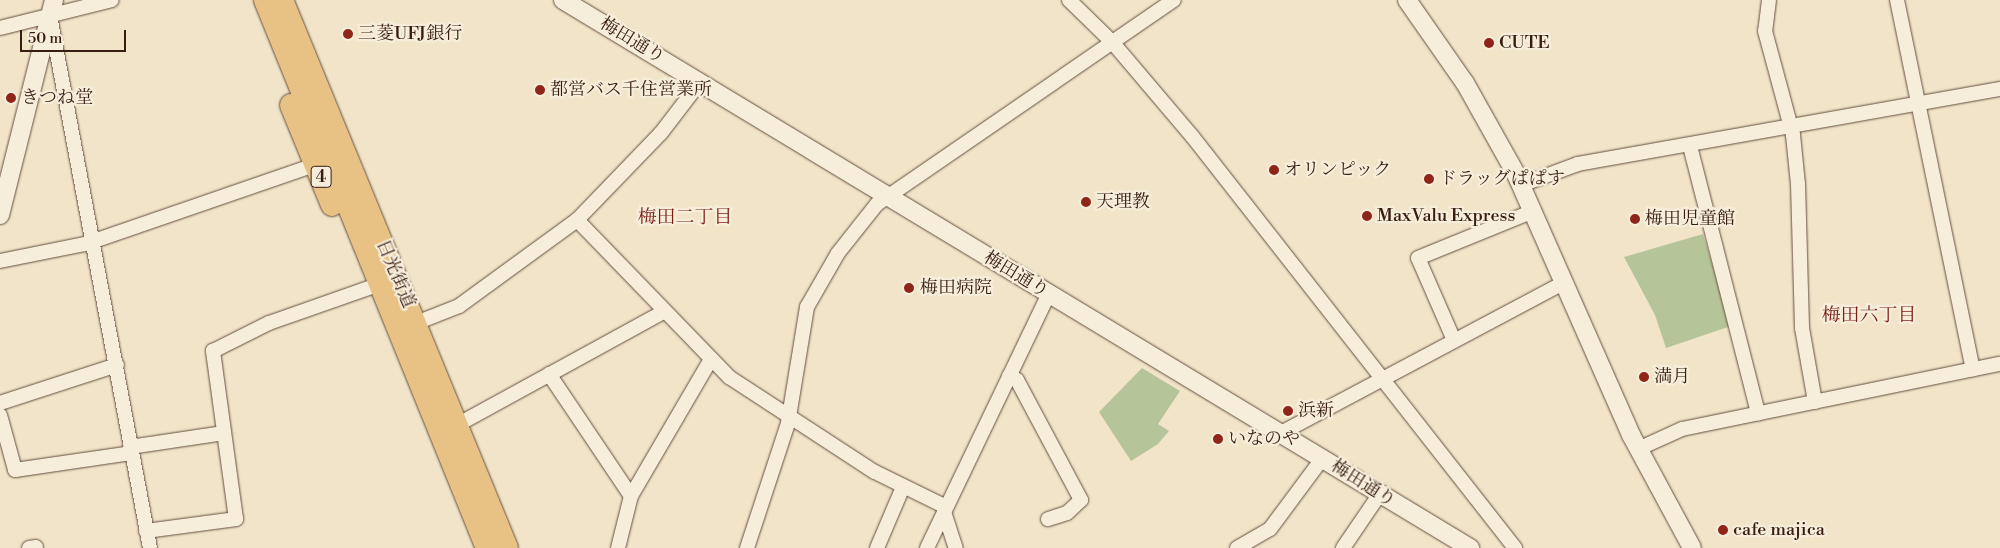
<!DOCTYPE html>
<meta charset="utf-8">
<style>
body{margin:0}
#map{position:relative;width:2000px;height:548px;overflow:hidden;background:#f1e4c8;font-family:"Libre Bodoni","Noto Serif JP",serif}
div>[style]{position:absolute}
.green>*{inset:0;background:#b6c599}
.roads{filter:drop-shadow(0 0 1px #664e40) drop-shadow(0 0 1px #664e40)}
.minor>*{height:14px;margin:-7px;padding:0 7px;transform-origin:7px;border-radius:7px;background:#f6eddb}
.tertiary>*{height:18px;margin:-9px;padding:0 9px;transform-origin:9px;border-radius:9px;background:#f6eddb}
.trunk>*{height:22px;margin:-11px;padding:0 11px;transform-origin:11px;border-radius:11px;background:#e8c284}
.dots>*{width:14px;height:14px;translate:-50% -50%;box-sizing:border-box;border:2px solid #f6eddb;border-radius:50%}
span{translate:-50% -50%;white-space:nowrap;text-align:center;line-height:1.15;-webkit-text-stroke:4.5px #f6eddb;paint-order:stroke}
.shield-label span{padding:1px 4px;background:#f6eddb;border:1px solid;border-radius:4px;-webkit-text-stroke-width:0}
.shield-label{font-size:16px;color:#381c12;font-weight:700}
.poi-label{font-size:18px;color:#381c12}
.left{translate:0 -50%;text-align:left}
.street-label{font-size:18px;color:#381c12}
.neighbourhood-label{font-size:19px;color:#7a1f14}
.scale{position:absolute;left:20px;top:30px;width:106px;height:22px;box-sizing:border-box;border:2px solid #381c12;border-top:0;padding-left:6px;font-size:15px;line-height:18px;white-space:nowrap;color:#381c12;-webkit-text-stroke:4px #f6eddb;paint-order:stroke}
</style>
<div id="map">
<div class="green">
<div style="clip-path:polygon(1703px 234px,1731px 326px,1666px 348px,1655px 315px,1624px 257px)"></div>
<div style="clip-path:polygon(1142px 368px,1180px 391px,1158px 424px,1169px 431px,1158px 444px,1131px 461px,1099px 412px)"></div>
</div>
<div class="roads">
<div class="minor">
<div style="left:1069px;top:0;width:62px;rotate:44.3deg"></div>
<div style="left:1113px;top:43px;width:122px;rotate:49.7deg"></div>
<div style="left:1192px;top:136px;width:524px;rotate:51.9deg"></div>
<div style="left:1769px;top:0;width:31px;rotate:97deg"></div>
<div style="left:1765px;top:31px;width:108px;rotate:74.9deg"></div>
<div style="left:1793px;top:135px;width:49px;rotate:84.2deg"></div>
<div style="left:1798px;top:184px;width:144px;rotate:88.4deg"></div>
<div style="left:1802px;top:328px;width:75px;rotate:80deg"></div>
<div style="left:1897px;top:0;width:377px;rotate:78.4deg"></div>
<div style="left:50px;top:16px;width:541px;rotate:79.35deg"></div>
<div style="left:0;top:28px;width:115px;rotate:-14deg"></div>
<div style="left:1690px;top:146px;width:276px;rotate:75.7deg"></div>
<div style="left:1521px;top:185px;width:61px;rotate:-20.2deg"></div>
<div style="left:1578px;top:164px;width:429px;rotate:-10.1deg"></div>
<div style="left:577px;top:220px;width:219px;rotate:45.9deg"></div>
<div style="left:729px;top:377px;width:174px;rotate:33.1deg"></div>
<div style="left:875px;top:472px;width:79px;rotate:26.2deg"></div>
<div style="left:0;top:261px;width:87px;rotate:-11.3deg"></div>
<div style="left:85px;top:244px;width:243px;rotate:-19deg"></div>
<div style="left:421px;top:321px;width:41px;rotate:-21.5deg"></div>
<div style="left:459px;top:306px;width:146px;rotate:-36.1deg"></div>
<div style="left:577px;top:220px;width:121px;rotate:-46deg"></div>
<div style="left:661px;top:133px;width:64px;rotate:-52.6deg"></div>
<div style="left:1453px;top:338px;width:87px;rotate:-113.6deg"></div>
<div style="left:1418px;top:258px;width:124px;rotate:-22.2deg"></div>
<div style="left:549px;top:374px;width:147px;rotate:56.1deg"></div>
<div style="left:1009px;top:376px;width:9px;rotate:27deg"></div>
<div style="left:1017px;top:380px;width:136px;rotate:61.9deg"></div>
<div style="left:1081px;top:500px;width:19px;rotate:137deg"></div>
<div style="left:1067px;top:513px;width:20px;rotate:162deg"></div>
<div style="left:0;top:403px;width:123px;rotate:-18deg"></div>
<div style="left:0;top:415px;width:57px;rotate:74.7deg"></div>
<div style="left:15px;top:470px;width:117px;rotate:-8.3deg"></div>
<div style="left:457px;top:425px;width:237px;rotate:-28.7deg"></div>
<div style="left:1281px;top:433px;width:322px;rotate:-28deg"></div>
<div style="left:130px;top:447px;width:95px;rotate:-8.5deg"></div>
<div style="left:1638px;top:449px;width:48px;rotate:-24.4deg"></div>
<div style="left:1682px;top:429px;width:325px;rotate:-11.6deg"></div>
<div style="left:944px;top:512px;width:38px;rotate:72deg"></div>
<div style="left:146px;top:531px;width:91px;rotate:-7.6deg"></div>
<div style="left:236px;top:519px;width:170px;rotate:-97.8deg"></div>
<div style="left:213px;top:351px;width:63px;rotate:-26.6deg"></div>
<div style="left:269px;top:323px;width:106px;rotate:-19.3deg"></div>
<div style="left:29px;top:548px;width:7px;rotate:-8deg"></div>
<div style="left:618px;top:548px;width:54px;rotate:-76deg"></div>
<div style="left:631px;top:496px;width:159px;rotate:-59.7deg"></div>
<div style="left:747px;top:548px;width:132px;rotate:-71.8deg"></div>
<div style="left:788px;top:423px;width:118px;rotate:-80.7deg"></div>
<div style="left:807px;top:307px;width:62px;rotate:-60.1deg"></div>
<div style="left:838px;top:253px;width:63px;rotate:-51.5deg"></div>
<div style="left:877px;top:204px;width:360px;rotate:-34.5deg"></div>
<div style="left:877px;top:548px;width:66px;rotate:-66.9deg"></div>
<div style="left:927px;top:548px;width:280px;rotate:-64.4deg"></div>
<div style="left:1237px;top:548px;width:38px;rotate:-30deg"></div>
<div style="left:1270px;top:529px;width:87px;rotate:-53.4deg"></div>
<div style="left:1343px;top:548px;width:64px;rotate:-55.8deg"></div>
</div>
<div class="tertiary">
<div style="left:563px;top:0;width:1060px;rotate:31.14deg"></div>
<div style="left:1407px;top:0;width:101px;rotate:55.1deg"></div>
<div style="left:1465px;top:83px;width:104px;rotate:60.7deg"></div>
<div style="left:1516px;top:174px;width:285px;rotate:66.2deg"></div>
<div style="left:1631px;top:435px;width:128px;rotate:61.6deg"></div>
<div style="left:0;top:215px;width:222px;rotate:-75.9deg"></div>
</div>
<div class="trunk">
<div style="left:265px;top:0;width:591px;rotate:67.95deg"></div>
<div style="left:282px;top:0;width:592px;rotate:67.68deg"></div>
<div style="left:291px;top:105px;width:108px;rotate:67.7deg"></div>
</div>
</div>
<div class="dots">
<div style="left:348px;top:34px;background:#8f2418"></div>
<div style="left:1489px;top:43px;background:#8f2418"></div>
<div style="left:540px;top:90px;background:#8f2418"></div>
<div style="left:11px;top:98px;background:#8f2418"></div>
<div style="left:1274px;top:170px;background:#8f2418"></div>
<div style="left:1429px;top:179px;background:#8f2418"></div>
<div style="left:1086px;top:202px;background:#8f2418"></div>
<div style="left:1367px;top:216px;background:#8f2418"></div>
<div style="left:1635px;top:219px;background:#8f2418"></div>
<div style="left:909px;top:288px;background:#8f2418"></div>
<div style="left:1644px;top:377px;background:#8f2418"></div>
<div style="left:1288px;top:411px;background:#8f2418"></div>
<div style="left:1218px;top:439px;background:#8f2418"></div>
<div style="left:1723px;top:530px;background:#8f2418"></div>
</div>
<div class="shield-label">
<span style="left:321px;top:177px">4</span>
</div>
<div class="poi-label">
<span class="left" style="left:358px;top:34px">三菱UFJ銀行</span>
<span class="left" style="left:1499px;top:43px">CUTE</span>
<span class="left" style="left:550px;top:90px">都営バス千住営業所</span>
<span class="left" style="left:21px;top:98px">きつね堂</span>
<span class="left" style="left:1284px;top:170px">オリンピック</span>
<span class="left" style="left:1439px;top:179px">ドラッグぱぱす</span>
<span class="left" style="left:1096px;top:202px">天理教</span>
<span class="left" style="left:1377px;top:216px">MaxValu Express</span>
<span class="left" style="left:1645px;top:219px">梅田児童館</span>
<span class="left" style="left:920px;top:288px">梅田病院</span>
<span class="left" style="left:1654px;top:377px">満月</span>
<span class="left" style="left:1298px;top:411px">浜新</span>
<span class="left" style="left:1228px;top:439px">いなのや</span>
<span class="left" style="left:1733px;top:530px">cafe majica</span>
</div>
<div class="street-label">
<span style="left:632px;top:41px;rotate:31deg">梅田通り</span>
<span style="left:395px;top:274px;rotate:67deg">日光街道</span>
<span style="left:1016px;top:275px;rotate:31deg">梅田通り</span>
<span style="left:1363px;top:484px;rotate:32deg">梅田通り</span>
</div>
<div class="neighbourhood-label">
<span style="left:685px;top:218px">梅田二丁目</span>
<span style="left:1869px;top:316px">梅田六丁目</span>
</div>
<div class="scale">50 m</div>
</div>
